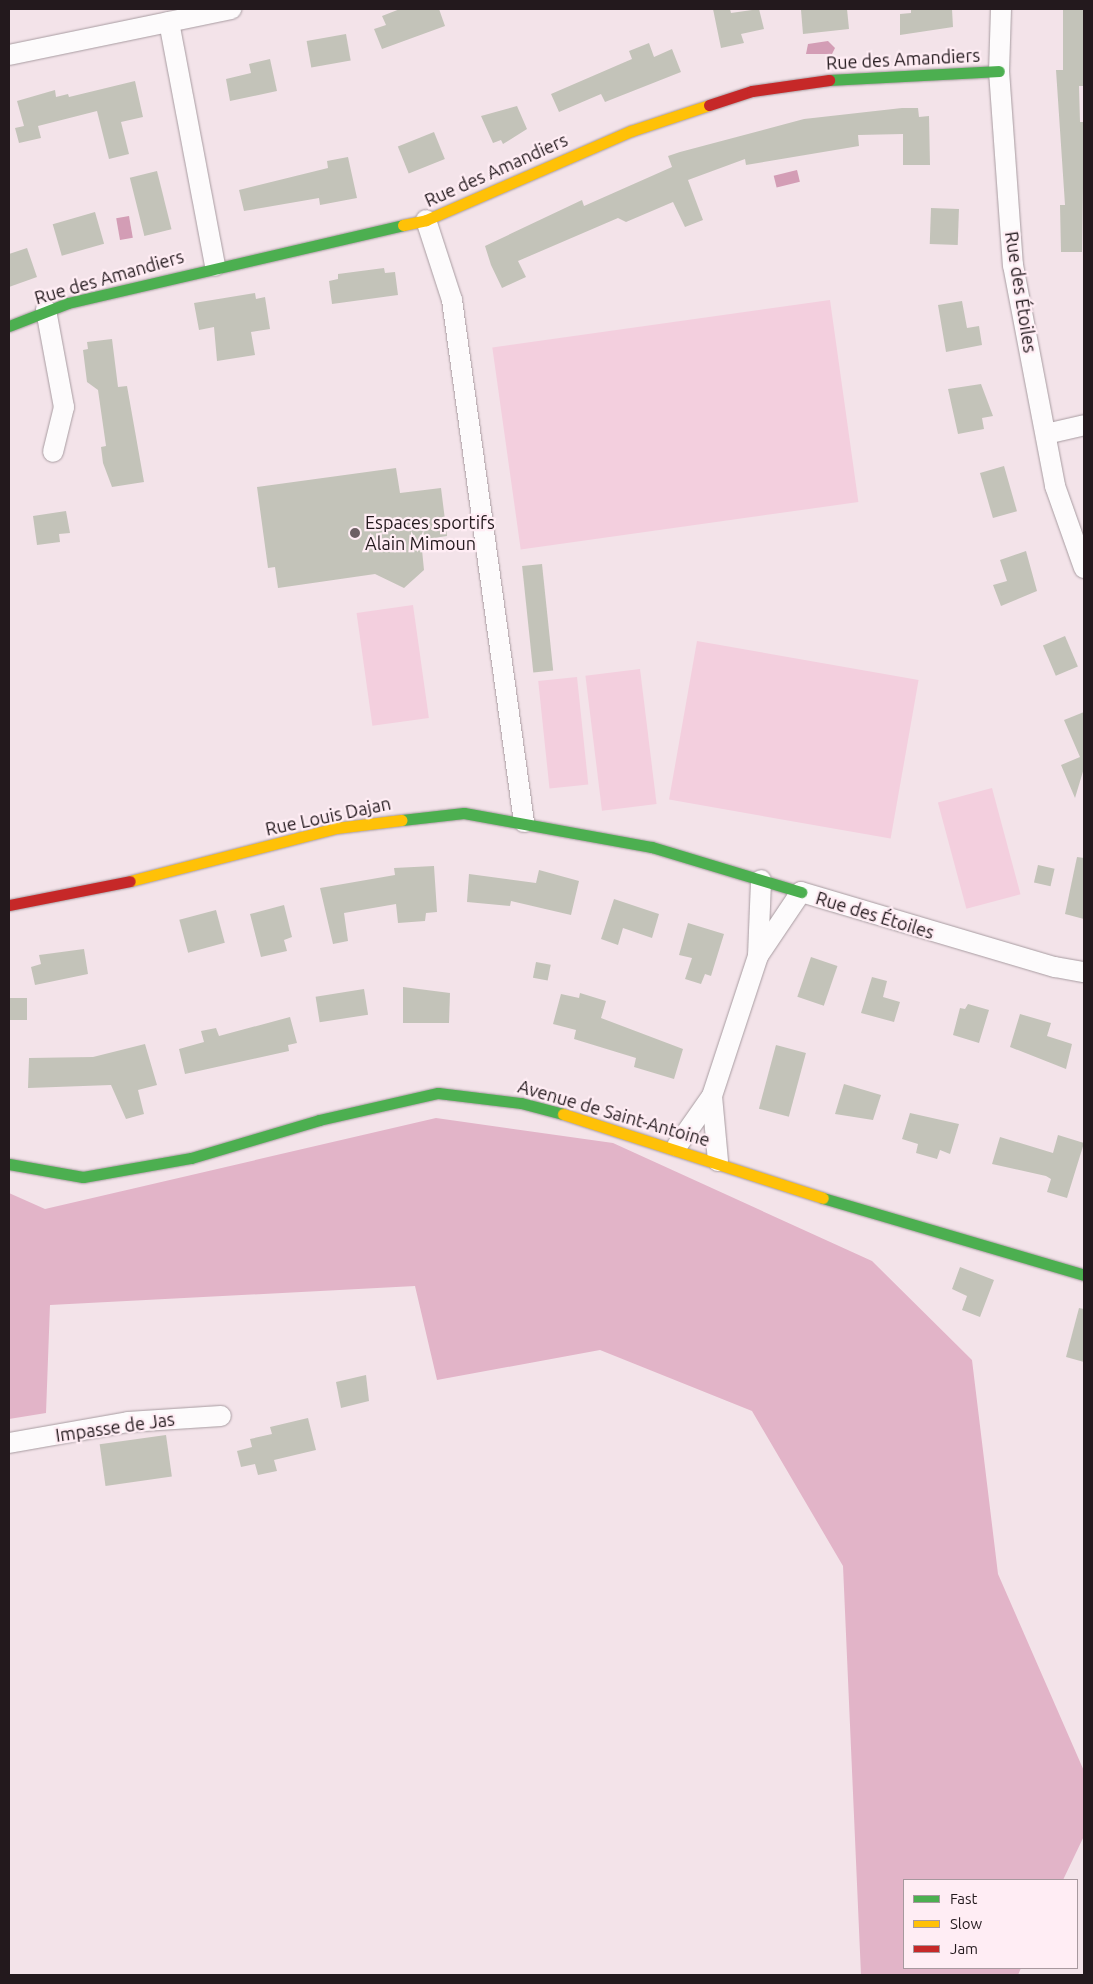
<!DOCTYPE html>
<meta charset="utf-8">
<style>
body{margin:0}
#map{position:relative;width:1093px;height:1984px;overflow:hidden;background:#f3e3e9;font-family:Ubuntu,sans-serif}
div>[style]{position:absolute}
.green>*{inset:0;background:#f3cfde;transform-origin:0 0}
.forest>*{inset:0;background:#e2b4c8}
.water>*{inset:0;background:#d39db5;transform-origin:0 0}
.building>*{inset:0;background:#c3c3b9;transform-origin:0 0}
.roads{filter:drop-shadow(0 0 1px #a89ca1) drop-shadow(0 0 1px #a89ca1)}
.street>*{height:20px;margin:-10px;padding:0 10px;transform-origin:10px;border-radius:10px;background:#fdfbfc}
.fast>*{height:11px;margin:-5.5px;padding:0 5.5px;transform-origin:5.5px;border-radius:5.5px;background:#4caf50}
.slow>*{height:11px;margin:-5.5px;padding:0 5.5px;transform-origin:5.5px;border-radius:5.5px;background:#ffc107}
.jam>*{height:11px;margin:-5.5px;padding:0 5.5px;transform-origin:5.5px;border-radius:5.5px;background:#c62828}
.dots>*{width:14px;height:14px;translate:-50% -50%;box-sizing:border-box;border:2px solid #ffedf4;border-radius:50%}
span{translate:-50% -50%;white-space:nowrap;text-align:center;line-height:1.15;-webkit-text-stroke:4.5px #ffedf4;paint-order:stroke}
.street-label{font-size:18px;color:#23191d}
.poi-label{font-size:18px;color:#23191d}
.left{translate:0 -50%;text-align:left}
.frame{position:absolute;inset:0;border:10px solid #23191d;pointer-events:none}
.legend{position:absolute;left:903px;top:1879px;width:175px;height:90px;box-sizing:border-box;background:#ffedf4;border:1px solid #a7989e;margin:0;padding:6px 9px;list-style:none;font-size:15px;color:#23191d}
.legend li{display:flex;align-items:center;gap:10px;height:25px}
.legend b{width:25px;border:1px solid #a7989e}
</style>
<div id="map">
<div class="green">
<div style="left:830px;top:300px;width:204px;height:341px;rotate:82deg"></div>
<div style="left:413px;top:605px;width:114px;height:57px;rotate:82deg"></div>
<div style="left:697px;top:641px;width:225px;height:161px;rotate:10deg"></div>
<div style="left:640px;top:669px;width:136px;height:55px;rotate:83deg"></div>
<div style="left:577px;top:677px;width:108px;height:39px;rotate:84deg"></div>
<div style="left:992px;top:788px;width:110px;height:56px;rotate:75deg"></div>
</div>
<div class="forest">
<div style="clip-path:polygon(436px 1118px,613px 1143px,872px 1261px,972px 1360px,998px 1574px,1084px 1771px,1084px 1836px,1063px 1880px,904px 1880px,904px 1968px,1021px 1968px,1018px 1975px,861px 1975px,843px 1566px,752px 1411px,600px 1350px,437px 1380px,415px 1286px,50px 1305px,46px 1413px,9px 1419px,9px 1193px,45px 1209px)"></div>
</div>
<div class="water">
<div style="clip-path:polygon(828px 41px,835px 48px,832px 54px,806px 54px,808px 44px)"></div>
<div style="left:797px;top:170px;width:12px;height:24px;rotate:76deg"></div>
<div style="left:129px;top:216px;width:22px;height:13px;rotate:80deg"></div>
</div>
<div class="building">
<div style="clip-path:polygon(400px 9px,439px 9px,445px 26px,382px 49px,374px 29px,386px 25px,382px 16px)"></div>
<div style="clip-path:polygon(713px 9px,730px 9px,731px 13px,759px 9px,764px 29px,741px 34px,744px 43px,721px 48px)"></div>
<div style="clip-path:polygon(817px 9px,847px 9px,849px 29px,803px 34px,801px 10px)"></div>
<div style="clip-path:polygon(911px 9px,952px 9px,953px 27px,900px 35px,900px 14px,911px 13px)"></div>
<div style="clip-path:polygon(1063px 9px,1084px 9px,1084px 86px,1079px 86px,1080px 122px,1084px 122px,1082px 252px,1061px 252px,1060px 205px,1065px 205px,1056px 70px,1063px 70px)"></div>
<div style="left:346px;top:34px;width:27px;height:40px;rotate:80deg"></div>
<div style="clip-path:polygon(649px 43px,654px 57px,672px 49px,681px 72px,605px 102px,601px 94px,559px 112px,551px 94px,632px 59px,629px 51px)"></div>
<div style="clip-path:polygon(270px 59px,277px 91px,230px 101px,226px 79px,251px 73px,249px 64px)"></div>
<div style="clip-path:polygon(135px 81px,143px 117px,121px 122px,129px 154px,109px 159px,97px 111px,38px 126px,41px 138px,19px 143px,15px 128px,24px 126px,17px 101px,55px 90px,56px 97px,68px 94px,69px 97px)"></div>
<div style="clip-path:polygon(517px 106px,527px 129px,503px 144px,501px 140px,493px 143px,481px 116px)"></div>
<div style="clip-path:polygon(902px 108px,918px 108px,919px 117px,929px 116px,930px 165px,903px 165px,903px 134px,858px 135px,859px 146px,746px 165px,745px 159px,688px 180px,703px 220px,685px 227px,673px 202px,626px 222px,618px 218px,518px 261px,526px 277px,502px 288px,491px 265px,485px 246px,582px 200px,584px 206px,672px 167px,668px 156px,680px 152px,804px 119px)"></div>
<div style="left:434px;top:132px;width:29px;height:39px;rotate:68deg"></div>
<div style="clip-path:polygon(348px 157px,357px 198px,320px 205px,319px 198px,244px 211px,239px 190px,328px 168px,327px 161px)"></div>
<div style="left:157px;top:171px;width:60px;height:28px;rotate:76deg"></div>
<div style="left:931px;top:208px;width:28px;height:36px;rotate:2deg"></div>
<div style="left:95px;top:212px;width:33px;height:44px;rotate:74deg"></div>
<div style="clip-path:polygon(27px 248px,37px 277px,9px 287px,9px 254px)"></div>
<div style="clip-path:polygon(384px 268px,385px 273px,395px 272px,398px 295px,332px 304px,329px 281px,338px 279px,338px 274px)"></div>
<div style="clip-path:polygon(255px 293px,256px 299px,265px 297px,270px 329px,251px 332px,255px 355px,217px 361px,214px 327px,199px 330px,194px 303px)"></div>
<div style="clip-path:polygon(962px 301px,967px 328px,979px 326px,982px 345px,946px 352px,938px 305px)"></div>
<div style="clip-path:polygon(112px 339px,118px 387px,127px 386px,144px 482px,112px 487px,103px 463px,101px 447px,106px 446px,98px 390px,87px 382px,83px 350px,88px 349px,87px 342px)"></div>
<div style="clip-path:polygon(981px 384px,993px 416px,982px 418px,984px 429px,958px 434px,948px 389px)"></div>
<div style="left:1004px;top:466px;width:47px;height:25px;rotate:74deg"></div>
<div style="clip-path:polygon(396px 468px,400px 493px,441px 488px,447px 536px,421px 540px,424px 570px,404px 588px,375px 574px,278px 588px,275px 567px,268px 568px,257px 487px)"></div>
<div style="clip-path:polygon(66px 511px,70px 533px,59px 534px,60px 542px,37px 545px,33px 516px)"></div>
<div style="clip-path:polygon(1026px 551px,1037px 591px,1001px 606px,993px 585px,1007px 581px,1000px 560px)"></div>
<div style="left:542px;top:564px;width:107px;height:20px;rotate:84deg"></div>
<div style="left:1065px;top:636px;width:33px;height:24px;rotate:67deg"></div>
<div style="clip-path:polygon(1084px 712px,1084px 768px,1075px 798px,1061px 765px,1080px 757px,1064px 720px)"></div>
<div style="clip-path:polygon(1077px 857px,1084px 858px,1084px 919px,1065px 914px)"></div>
<div style="left:1038px;top:865px;width:17px;height:18px;rotate:13deg"></div>
<div style="clip-path:polygon(434px 866px,437px 912px,426px 913px,425px 921px,398px 923px,396px 904px,344px 913px,348px 941px,333px 944px,320px 888px,395px 875px,394px 868px)"></div>
<div style="clip-path:polygon(539px 870px,579px 881px,571px 915px,511px 901px,510px 906px,467px 902px,469px 874px,536px 883px)"></div>
<div style="clip-path:polygon(614px 899px,659px 914px,652px 938px,623px 928px,618px 945px,601px 939px)"></div>
<div style="clip-path:polygon(284px 905px,292px 937px,284px 940px,287px 951px,261px 957px,250px 914px)"></div>
<div style="left:216px;top:910px;width:34px;height:38px;rotate:75deg"></div>
<div style="clip-path:polygon(688px 923px,724px 934px,711px 976px,705px 974px,701px 984px,685px 979px,692px 958px,679px 955px)"></div>
<div style="clip-path:polygon(84px 949px,88px 974px,35px 985px,31px 967px,41px 964px,39px 955px)"></div>
<div style="left:811px;top:957px;width:28px;height:42px;rotate:19deg"></div>
<div style="left:536px;top:962px;width:15px;height:16px;rotate:11deg"></div>
<div style="clip-path:polygon(872px 977px,887px 981px,883px 997px,900px 1002px,894px 1022px,861px 1013px)"></div>
<div style="clip-path:polygon(403px 987px,450px 993px,449px 1023px,403px 1023px)"></div>
<div style="left:364px;top:989px;width:26px;height:49px;rotate:81deg"></div>
<div style="clip-path:polygon(580px 993px,606px 1001px,601px 1018px,683px 1049px,674px 1079px,634px 1067px,636px 1058px,574px 1039px,576px 1030px,553px 1024px,561px 994px,579px 998px)"></div>
<div style="left:9px;top:998px;width:18px;height:22px"></div>
<div style="clip-path:polygon(968px 1004px,989px 1010px,979px 1043px,953px 1035px,960px 1008px,965px 1009px)"></div>
<div style="clip-path:polygon(1020px 1014px,1051px 1023px,1047px 1036px,1072px 1044px,1066px 1069px,1010px 1047px)"></div>
<div style="clip-path:polygon(290px 1017px,297px 1043px,288px 1045px,289px 1051px,185px 1074px,179px 1049px,204px 1042px,201px 1031px,216px 1028px,219px 1036px)"></div>
<div style="clip-path:polygon(145px 1044px,157px 1085px,138px 1090px,144px 1114px,126px 1119px,111px 1085px,28px 1088px,29px 1058px,93px 1057px)"></div>
<div style="left:776px;top:1045px;width:31px;height:66px;rotate:15deg"></div>
<div style="clip-path:polygon(844px 1084px,881px 1095px,873px 1120px,835px 1114px)"></div>
<div style="clip-path:polygon(910px 1113px,959px 1124px,950px 1154px,940px 1150px,937px 1159px,916px 1153px,918px 1144px,902px 1139px)"></div>
<div style="clip-path:polygon(1058px 1135px,1084px 1143px,1067px 1198px,1047px 1192px,1051px 1179px,1046px 1176px,992px 1164px,1000px 1137px,1053px 1153px)"></div>
<div style="clip-path:polygon(960px 1267px,994px 1280px,980px 1317px,962px 1310px,967px 1296px,952px 1289px)"></div>
<div style="clip-path:polygon(1079px 1308px,1084px 1309px,1084px 1362px,1066px 1357px)"></div>
<div style="clip-path:polygon(366px 1375px,369px 1401px,341px 1408px,336px 1382px)"></div>
<div style="clip-path:polygon(308px 1418px,316px 1450px,274px 1460px,277px 1471px,258px 1475px,255px 1464px,241px 1467px,237px 1451px,252px 1447px,250px 1439px,272px 1434px,270px 1427px)"></div>
<div style="left:166px;top:1435px;width:42px;height:67px;rotate:82deg"></div>
</div>
<div class="roads">
<div class="street">
<div style="left:1001px;top:9px;width:62px;rotate:91.8deg"></div>
<div style="left:999px;top:71px;width:195px;rotate:85.9deg"></div>
<div style="left:1013px;top:265px;width:225px;rotate:79.2deg"></div>
<div style="left:1055px;top:486px;width:87px;rotate:70.5deg"></div>
<div style="left:169px;top:22px;width:248px;rotate:79.3deg"></div>
<div style="left:9px;top:55px;width:227px;rotate:-11.7deg"></div>
<div style="left:426px;top:220px;width:84px;rotate:72deg"></div>
<div style="left:452px;top:300px;width:527px;rotate:82.15deg"></div>
<div style="left:46px;top:310px;width:99px;rotate:79.5deg"></div>
<div style="left:64px;top:407px;width:46px;rotate:103.7deg"></div>
<div style="left:1046px;top:434px;width:39px;rotate:-13deg"></div>
<div style="left:758px;top:956px;width:76px;rotate:-87.7deg"></div>
<div style="left:677px;top:1146px;width:61px;rotate:-55deg"></div>
<div style="left:718px;top:1161px;width:65px;rotate:-95.3deg"></div>
<div style="left:712px;top:1096px;width:147px;rotate:-71.8deg"></div>
<div style="left:758px;top:956px;width:77px;rotate:-56.1deg"></div>
<div style="left:801px;top:892px;width:265px;rotate:16.5deg"></div>
<div style="left:1055px;top:967px;width:29px;rotate:10deg"></div>
<div style="left:9px;top:1443px;width:121px;rotate:-10deg"></div>
<div style="left:128px;top:1422px;width:93px;rotate:-3.7deg"></div>
</div>
<div class="fast">
<div style="left:829px;top:80px;width:170px;rotate:-3deg"></div>
<div style="left:9px;top:326px;width:63px;rotate:-21.3deg"></div>
<div style="left:68px;top:303px;width:344px;rotate:-13.1deg"></div>
<div style="left:402px;top:820px;width:62px;rotate:-6.4deg"></div>
<div style="left:464px;top:813px;width:191px;rotate:10.3deg"></div>
<div style="left:652px;top:847px;width:156px;rotate:16.8deg"></div>
<div style="left:9px;top:1164px;width:75px;rotate:10deg"></div>
<div style="left:83px;top:1177px;width:110px;rotate:-10deg"></div>
<div style="left:191px;top:1158px;width:134px;rotate:-16.5deg"></div>
<div style="left:319px;top:1120px;width:122px;rotate:-12.8deg"></div>
<div style="left:438px;top:1093px;width:84px;rotate:6.9deg"></div>
<div style="left:521px;top:1103px;width:43px;rotate:14.7deg"></div>
<div style="left:823px;top:1198px;width:272px;rotate:16.4deg"></div>
</div>
<div class="slow">
<div style="left:403px;top:225px;width:24px;rotate:-12deg"></div>
<div style="left:426px;top:220px;width:223px;rotate:-23.5deg"></div>
<div style="left:631px;top:131px;width:82px;rotate:-18.4deg"></div>
<div style="left:130px;top:881px;width:213px;rotate:-14.4deg"></div>
<div style="left:336px;top:828px;width:66px;rotate:-6.9deg"></div>
<div style="left:563px;top:1114px;width:273px;rotate:17.9deg"></div>
</div>
<div class="jam">
<div style="left:709px;top:105px;width:45px;rotate:-18deg"></div>
<div style="left:752px;top:91px;width:78px;rotate:-8.1deg"></div>
<div style="left:9px;top:905px;width:123px;rotate:-11.2deg"></div>
</div>
</div>
<div class="dots">
<div style="left:355px;top:533px;background:#6c6064"></div>
</div>
<div class="street-label">
<span style="left:903px;top:59px;rotate:-3deg">Rue des Amandiers</span>
<span style="left:496px;top:170px;rotate:-24deg">Rue des Amandiers</span>
<span style="left:109px;top:277px;rotate:-16deg">Rue des Amandiers</span>
<span style="left:1021px;top:292px;rotate:81deg">Rue des Étoiles</span>
<span style="left:328px;top:816px;rotate:-12deg">Rue Louis Dajan</span>
<span style="left:875px;top:915px;rotate:17deg">Rue des Étoiles</span>
<span style="left:614px;top:1113px;rotate:16deg">Avenue de Saint-Antoine</span>
<span style="left:115px;top:1427px;rotate:-8deg">Impasse de Jas</span>
</div>
<div class="poi-label">
<span class="left" style="left:365px;top:533px">Espaces sportifs<br>Alain Mimoun</span>
</div>
<div class="frame"></div>
<ul class="legend">
<li><b style="height:6px;background:#4caf50"></b>Fast</li>
<li><b style="height:6px;background:#ffc107"></b>Slow</li>
<li><b style="height:6px;background:#c62828"></b>Jam</li>
</ul>
</div>
